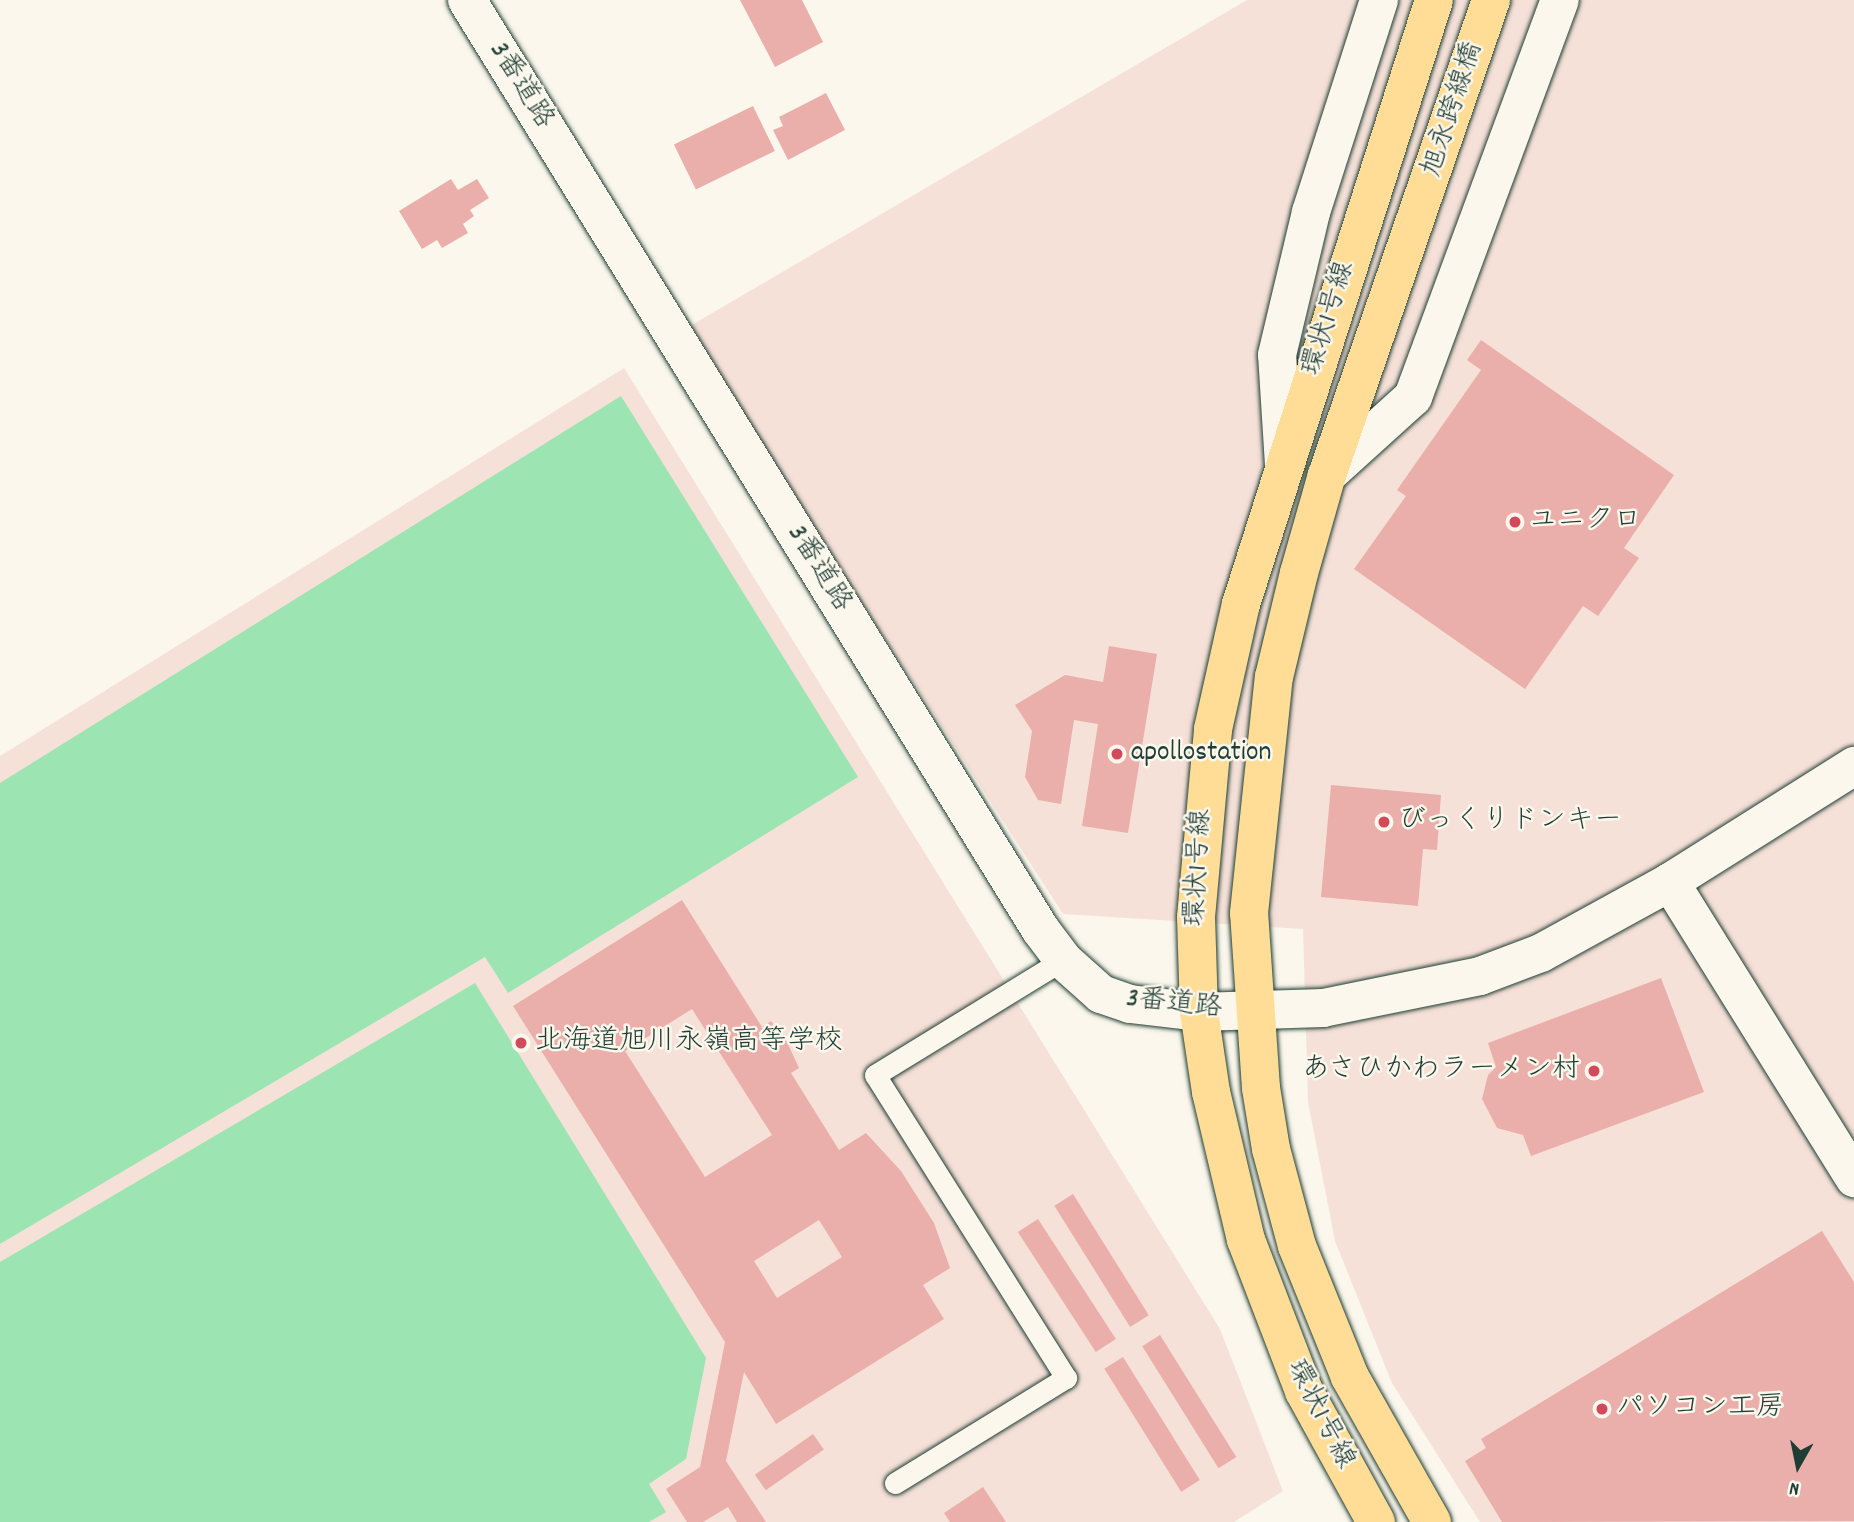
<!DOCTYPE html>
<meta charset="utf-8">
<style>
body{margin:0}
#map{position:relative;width:1854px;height:1522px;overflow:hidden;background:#fbf7ec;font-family:Dekko,"Klee One",sans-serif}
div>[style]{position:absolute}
.built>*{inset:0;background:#f6e1d8}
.green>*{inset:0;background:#9ce4b2}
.building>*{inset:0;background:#eaafaa;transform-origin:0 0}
.roads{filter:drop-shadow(0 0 2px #1f3d34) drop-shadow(0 0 2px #1f3d34)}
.lane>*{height:21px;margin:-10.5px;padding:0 10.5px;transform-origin:10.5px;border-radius:10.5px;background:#fbf7ec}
.street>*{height:38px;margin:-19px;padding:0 19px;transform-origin:19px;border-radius:19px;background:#fbf7ec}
.primary>*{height:38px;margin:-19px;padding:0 19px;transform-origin:19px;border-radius:19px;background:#ffdd96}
.dots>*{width:19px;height:19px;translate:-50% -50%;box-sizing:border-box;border:4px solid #fbf7ec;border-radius:50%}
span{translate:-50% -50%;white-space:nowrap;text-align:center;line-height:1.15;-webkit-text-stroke:5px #fbf7ec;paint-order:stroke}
.street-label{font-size:28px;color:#1f3d34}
.poi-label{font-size:28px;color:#1f3d34}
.left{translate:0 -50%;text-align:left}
.right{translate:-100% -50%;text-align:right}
.north{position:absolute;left:1763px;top:1431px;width:70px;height:70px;-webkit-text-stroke:5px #fbf7ec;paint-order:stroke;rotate:189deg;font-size:19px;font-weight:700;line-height:28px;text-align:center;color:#1f3d34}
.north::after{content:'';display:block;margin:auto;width:24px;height:32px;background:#1f3d34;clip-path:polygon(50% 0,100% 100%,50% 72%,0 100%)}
</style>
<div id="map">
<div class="built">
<div style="clip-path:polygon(1247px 0,1854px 0,1854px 1522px,1480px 1522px,1392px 1383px,1335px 1241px,1308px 1102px,1303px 929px,1063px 914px,685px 329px)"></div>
<div style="clip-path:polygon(624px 368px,1220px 1329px,1283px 1491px,1234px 1522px,0 1522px,0 756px)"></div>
</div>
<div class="green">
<div style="clip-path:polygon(621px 396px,858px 777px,508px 993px,485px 957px,0 1244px,0 783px)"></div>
<div style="clip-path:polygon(475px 983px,706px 1358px,686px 1459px,649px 1484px,666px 1512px,649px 1522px,0 1522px,0 1262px)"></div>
</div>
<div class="building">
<div style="clip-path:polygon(740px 0,802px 0,823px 42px,775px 67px)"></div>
<div style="clip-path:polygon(826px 93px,845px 130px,788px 160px,773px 130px,783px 126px,779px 117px)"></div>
<div style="left:753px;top:106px;width:50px;height:88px;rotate:64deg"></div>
<div style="clip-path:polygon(451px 179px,458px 190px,477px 179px,489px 198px,470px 210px,474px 216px,463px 224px,468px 233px,442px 248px,437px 240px,422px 249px,399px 211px)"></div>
<div style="clip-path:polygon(1481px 340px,1674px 475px,1624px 548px,1639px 558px,1598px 616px,1583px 606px,1525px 689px,1354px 569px,1406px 496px,1397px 490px,1481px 370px,1467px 360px)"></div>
<div style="clip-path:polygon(1109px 646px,1157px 654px,1128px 833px,1082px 826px,1098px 724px,1074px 720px,1061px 804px,1038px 800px,1025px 777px,1032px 731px,1015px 705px,1065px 675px,1103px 682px)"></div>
<div style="clip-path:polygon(1331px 785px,1441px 795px,1437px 850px,1423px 849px,1418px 906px,1321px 897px)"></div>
<div style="clip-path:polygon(evenodd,682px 900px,762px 1027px,771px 1021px,787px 1042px,799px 1068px,791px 1073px,839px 1150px,866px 1133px,901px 1171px,934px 1223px,950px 1268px,923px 1285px,944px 1319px,776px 1424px,744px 1372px,726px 1461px,766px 1522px,737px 1522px,728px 1507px,703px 1522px,687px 1522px,666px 1489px,700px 1467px,725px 1342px,513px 1006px,682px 900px,692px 1009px,772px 1135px,705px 1177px,625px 1051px,692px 1009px,682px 900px,819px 1220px,842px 1257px,777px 1298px,754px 1261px,819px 1220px)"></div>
<div style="clip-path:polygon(1661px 978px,1704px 1092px,1531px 1156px,1523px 1135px,1497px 1128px,1482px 1099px,1488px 1075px,1496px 1067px,1488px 1043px)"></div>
<div style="left:1073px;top:1194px;width:143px;height:22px;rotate:58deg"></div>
<div style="left:1038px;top:1219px;width:143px;height:24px;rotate:57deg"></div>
<div style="clip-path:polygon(1822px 1231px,1854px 1282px,1854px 1521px,1502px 1522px,1465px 1461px,1486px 1448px,1481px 1439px)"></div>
<div style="left:1160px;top:1335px;width:144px;height:21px;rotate:58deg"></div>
<div style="left:1123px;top:1357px;width:145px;height:22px;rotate:58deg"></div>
<div style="left:813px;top:1434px;width:19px;height:71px;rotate:55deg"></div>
<div style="clip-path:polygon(983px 1487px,1006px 1522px,950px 1522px,944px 1513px)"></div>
</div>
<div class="roads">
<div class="lane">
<div style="left:895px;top:1483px;width:201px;rotate:-31.6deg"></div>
<div style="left:1066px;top:1378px;width:358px;rotate:-122.2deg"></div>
<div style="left:875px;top:1075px;width:220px;rotate:-31.5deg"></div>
</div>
<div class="street">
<div style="left:467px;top:0;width:1091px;rotate:58.33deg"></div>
<div style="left:1040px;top:929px;width:39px;rotate:53deg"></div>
<div style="left:1063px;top:960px;width:51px;rotate:41.8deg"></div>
<div style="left:1101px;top:994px;width:31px;rotate:19deg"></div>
<div style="left:1130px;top:1004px;width:69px;rotate:6.6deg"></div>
<div style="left:1199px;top:1012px;width:124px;rotate:-1.8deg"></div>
<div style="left:1323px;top:1008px;width:160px;rotate:-11.5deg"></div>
<div style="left:1480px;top:976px;width:65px;rotate:-20.7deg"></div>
<div style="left:1541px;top:953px;width:147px;rotate:-28.8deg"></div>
<div style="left:1670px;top:882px;width:218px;rotate:-32.2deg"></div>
<div style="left:1284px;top:465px;width:110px;rotate:-93.6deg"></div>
<div style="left:1277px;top:355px;width:147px;rotate:-76.6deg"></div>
<div style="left:1311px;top:212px;width:223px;rotate:-72.2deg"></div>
<div style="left:1327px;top:475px;width:116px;rotate:-42.2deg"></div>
<div style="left:1413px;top:397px;width:423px;rotate:-69.7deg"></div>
<div style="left:1670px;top:882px;width:349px;rotate:58.1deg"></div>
</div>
<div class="primary">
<div style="left:1376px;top:1522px;width:149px;rotate:-118.8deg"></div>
<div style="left:1304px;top:1391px;width:162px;rotate:-111deg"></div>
<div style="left:1246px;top:1240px;width:152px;rotate:-103.3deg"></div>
<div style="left:1211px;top:1092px;width:81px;rotate:-98.5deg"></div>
<div style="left:1199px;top:1012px;width:95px;rotate:-91.8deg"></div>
<div style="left:1196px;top:917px;width:189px;rotate:-84.8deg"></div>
<div style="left:1213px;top:729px;width:128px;rotate:-77.4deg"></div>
<div style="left:1241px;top:604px;width:634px;rotate:-72.28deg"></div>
<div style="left:1432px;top:1522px;width:167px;rotate:-119.5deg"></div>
<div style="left:1350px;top:1377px;width:141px;rotate:-112deg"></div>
<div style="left:1297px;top:1246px;width:100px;rotate:-105deg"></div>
<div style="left:1271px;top:1149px;width:62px;rotate:-99.3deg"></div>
<div style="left:1261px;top:1088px;width:175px;rotate:-93.9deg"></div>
<div style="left:1249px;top:913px;width:237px;rotate:-84deg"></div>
<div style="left:1274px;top:677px;width:107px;rotate:-76.5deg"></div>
<div style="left:1299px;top:573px;width:102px;rotate:-74.1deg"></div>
<div style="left:1327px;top:475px;width:503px;rotate:-70.95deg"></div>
</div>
</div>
<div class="dots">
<div style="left:1515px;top:522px;background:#d1495b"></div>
<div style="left:1117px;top:754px;background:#d1495b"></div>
<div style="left:1384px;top:822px;background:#d1495b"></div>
<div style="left:521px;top:1043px;background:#d1495b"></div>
<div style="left:1594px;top:1071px;background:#d1495b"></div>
<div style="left:1602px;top:1409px;background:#d1495b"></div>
</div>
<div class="street-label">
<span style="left:520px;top:86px;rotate:58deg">3番道路</span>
<span style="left:1454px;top:110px;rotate:-72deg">旭永跨線橋</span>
<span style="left:1330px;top:319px;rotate:-73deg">環状1号線</span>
<span style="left:818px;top:569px;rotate:58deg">3番道路</span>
<span style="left:1200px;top:868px;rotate:-87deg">環状1号線</span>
<span style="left:1174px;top:1005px;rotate:6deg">3番道路</span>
<span style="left:1319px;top:1415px;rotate:63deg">環状1号線</span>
</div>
<div class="poi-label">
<span class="left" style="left:1529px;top:522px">ユニクロ</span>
<span class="left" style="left:1131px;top:754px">apollostation</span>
<span class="left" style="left:1398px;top:822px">びっくりドンキー</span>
<span class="left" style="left:535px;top:1043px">北海道旭川永嶺高等学校</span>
<span class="right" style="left:1580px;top:1071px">あさひかわラーメン村</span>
<span class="left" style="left:1616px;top:1409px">パソコン工房</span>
</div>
<div class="north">N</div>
</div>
